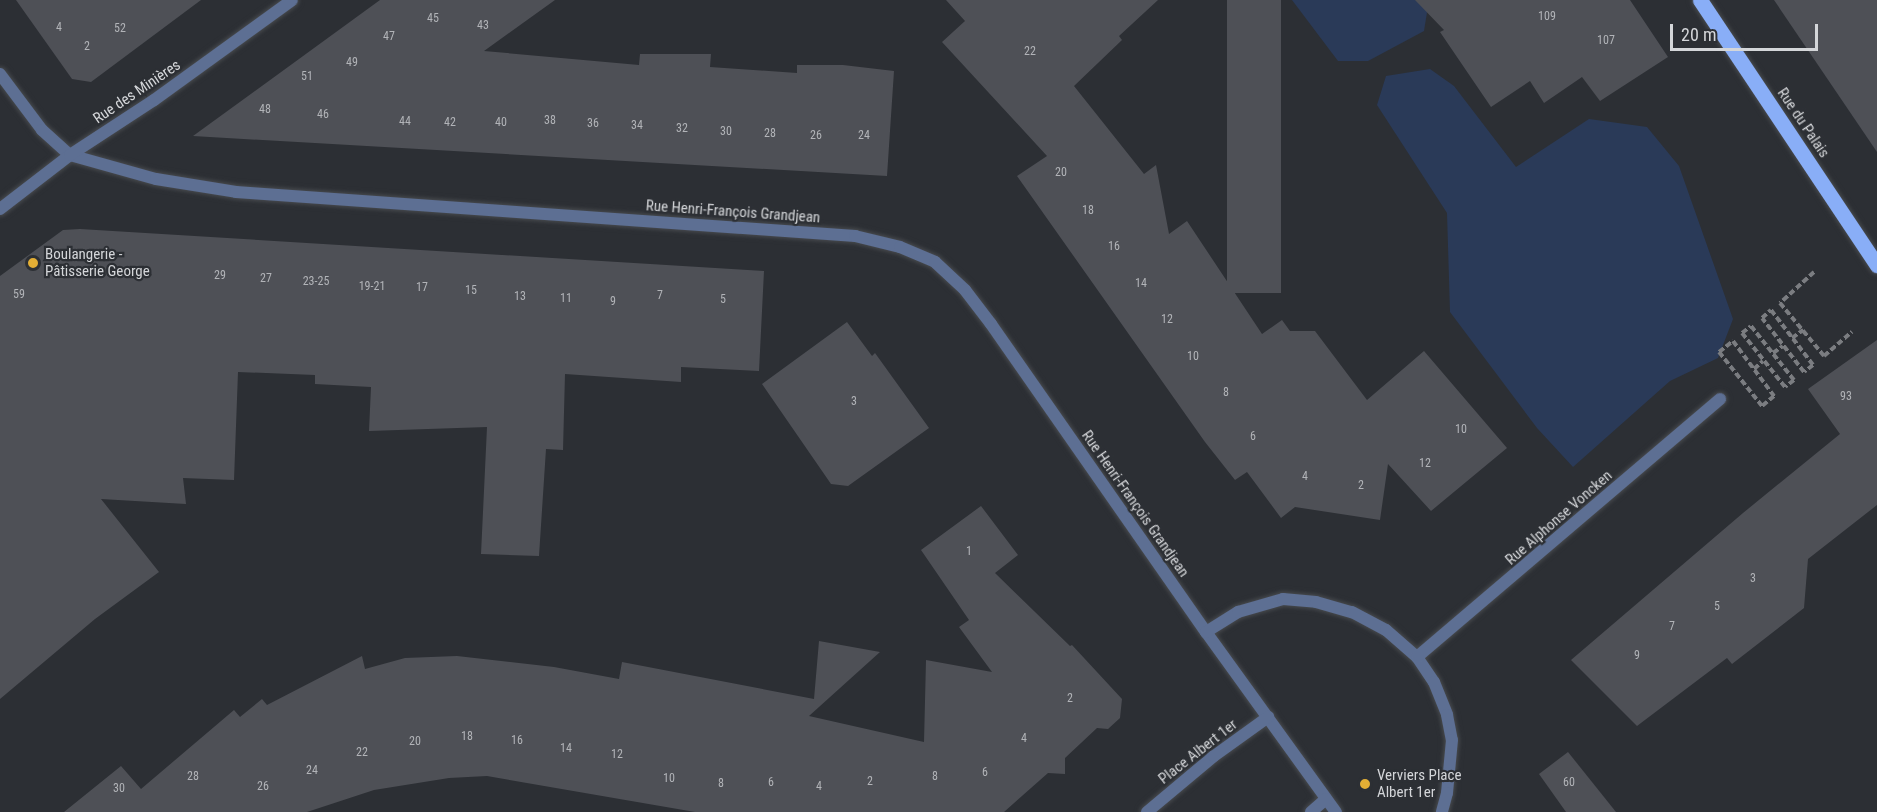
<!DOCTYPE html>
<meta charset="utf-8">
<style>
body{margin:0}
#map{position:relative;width:1877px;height:812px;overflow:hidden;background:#2c2f34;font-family:"Roboto Condensed",sans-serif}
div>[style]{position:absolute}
.green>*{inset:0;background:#2a3a58}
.building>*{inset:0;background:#4e5056;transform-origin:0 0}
.path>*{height:4px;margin-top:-2px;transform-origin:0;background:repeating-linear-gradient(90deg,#7b7d81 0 6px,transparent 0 9px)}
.roads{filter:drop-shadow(0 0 2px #474a4e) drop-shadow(0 0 2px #474a4e)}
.minor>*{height:12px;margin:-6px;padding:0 6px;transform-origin:6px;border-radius:6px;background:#5d6f93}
.primary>*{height:15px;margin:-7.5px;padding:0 7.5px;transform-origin:7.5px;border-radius:7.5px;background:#89aef7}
.dots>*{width:16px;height:16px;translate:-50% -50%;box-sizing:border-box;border:3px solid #2c2f34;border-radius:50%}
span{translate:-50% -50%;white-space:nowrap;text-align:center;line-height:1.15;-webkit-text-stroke:4.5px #2c2f34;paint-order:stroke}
.number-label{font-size:12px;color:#b2b4b8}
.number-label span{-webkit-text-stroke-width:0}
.street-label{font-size:15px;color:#d4d6d9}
.poi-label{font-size:15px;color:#d4d6d9}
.left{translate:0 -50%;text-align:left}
.scale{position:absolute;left:1670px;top:24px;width:148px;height:27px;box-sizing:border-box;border:3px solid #d4d6d9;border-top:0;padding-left:8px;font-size:18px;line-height:21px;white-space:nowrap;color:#d4d6d9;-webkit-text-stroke:4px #2c2f34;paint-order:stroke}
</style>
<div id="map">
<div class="green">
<div style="clip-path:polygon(1292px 0,1429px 0,1424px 31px,1368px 61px,1338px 61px)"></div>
<div style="clip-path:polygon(1430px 69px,1454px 86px,1516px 167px,1589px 119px,1647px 127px,1679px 166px,1733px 319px,1718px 358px,1670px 381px,1573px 467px,1537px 428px,1450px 312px,1447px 213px,1377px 105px,1386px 76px)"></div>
</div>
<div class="building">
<div style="clip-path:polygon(16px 0,201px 0,91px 82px,72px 79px)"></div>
<div style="clip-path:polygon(380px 0,555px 0,484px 51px,639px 65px,640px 54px,711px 54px,710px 67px,797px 73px,797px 65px,843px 65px,894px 71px,887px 176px,193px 136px)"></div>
<div style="clip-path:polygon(946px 0,1158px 0,1119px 36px,1122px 40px,1074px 86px,1144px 174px,1156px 165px,1169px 234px,1187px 221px,1262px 334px,1282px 320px,1290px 331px,1315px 331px,1367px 400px,1424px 351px,1507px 448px,1431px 511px,1388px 464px,1380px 520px,1295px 507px,1281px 518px,1247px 472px,1235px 480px,1205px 442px,1017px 176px,1047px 156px,942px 42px,965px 21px)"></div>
<div style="left:1227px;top:0;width:54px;height:293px"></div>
<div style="clip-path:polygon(1415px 0,1630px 0,1668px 57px,1600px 101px,1582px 77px,1544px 103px,1530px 81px,1491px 107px,1440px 32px,1444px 30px)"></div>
<div style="clip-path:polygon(1774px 0,1877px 0,1877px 152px)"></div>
<div style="clip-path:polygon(80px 229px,764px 271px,759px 371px,681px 367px,681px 382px,565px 374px,563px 450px,546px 449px,539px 556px,481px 554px,487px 427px,369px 431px,371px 387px,315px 384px,315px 375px,238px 372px,234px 480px,183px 478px,186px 504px,101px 499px,159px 572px,95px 619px,0 699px,0 276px,63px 230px)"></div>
<div style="clip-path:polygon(847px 322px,872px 356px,875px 353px,929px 428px,848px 486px,831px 484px,762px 384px)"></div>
<div style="clip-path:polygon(1877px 340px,1877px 505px,1808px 559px,1804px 608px,1732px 664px,1727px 658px,1637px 726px,1571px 660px,1743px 513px,1840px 434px,1808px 389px)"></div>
<div style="clip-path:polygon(981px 506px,1018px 555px,995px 573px,1070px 646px,1072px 645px,1122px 699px,1120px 718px,1108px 729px,1097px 728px,1065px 758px,1065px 774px,1048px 773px,1004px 812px,695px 812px,487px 776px,449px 778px,374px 790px,307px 812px,64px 812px,121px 766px,141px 789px,234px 710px,240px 717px,262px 699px,267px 705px,362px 656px,365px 669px,405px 658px,457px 656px,554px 667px,619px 679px,622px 662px,814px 699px,819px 641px,880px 652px,809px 716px,924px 742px,926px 660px,992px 672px,959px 627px,969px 620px,921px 550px)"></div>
<div style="clip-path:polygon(1568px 752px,1616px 812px,1566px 812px,1539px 774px)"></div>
</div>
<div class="path">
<div style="left:1814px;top:272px;width:46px;rotate:137.6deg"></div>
<div style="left:1780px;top:303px;width:69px;rotate:50.3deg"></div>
<div style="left:1824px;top:356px;width:37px;rotate:-41deg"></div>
<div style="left:1771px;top:310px;width:69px;rotate:52.6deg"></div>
<div style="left:1813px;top:365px;width:11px;rotate:142deg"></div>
<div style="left:1804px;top:372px;width:68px;rotate:-127.9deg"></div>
<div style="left:1762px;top:318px;width:12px;rotate:-42deg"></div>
<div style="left:1751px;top:326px;width:69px;rotate:51.5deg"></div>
<div style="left:1794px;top:380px;width:11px;rotate:142deg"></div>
<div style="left:1785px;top:387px;width:69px;rotate:-128.5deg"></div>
<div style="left:1742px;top:333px;width:11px;rotate:-38deg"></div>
<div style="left:1792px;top:338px;width:14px;rotate:-36deg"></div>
<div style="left:1733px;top:341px;width:69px;rotate:53.3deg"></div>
<div style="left:1774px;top:396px;width:16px;rotate:140deg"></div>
<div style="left:1762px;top:406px;width:69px;rotate:-128.5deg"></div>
<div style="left:1719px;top:352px;width:18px;rotate:-38deg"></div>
<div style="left:1773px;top:353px;width:12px;rotate:-35deg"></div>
<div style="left:1754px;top:369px;width:12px;rotate:-42deg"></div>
</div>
<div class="roads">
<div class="minor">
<div style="left:0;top:74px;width:70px;rotate:53.1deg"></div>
<div style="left:42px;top:130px;width:38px;rotate:42deg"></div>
<div style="left:70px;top:155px;width:89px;rotate:15.6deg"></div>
<div style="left:156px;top:179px;width:81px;rotate:9.2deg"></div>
<div style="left:236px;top:192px;width:621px;rotate:4.07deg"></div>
<div style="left:855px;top:236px;width:46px;rotate:13.7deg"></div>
<div style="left:900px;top:247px;width:38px;rotate:23deg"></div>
<div style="left:935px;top:262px;width:41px;rotate:43deg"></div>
<div style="left:965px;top:290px;width:43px;rotate:52.6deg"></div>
<div style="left:991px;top:324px;width:376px;rotate:55.1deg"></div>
<div style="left:1206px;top:632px;width:222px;rotate:54.2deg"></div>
<div style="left:0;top:209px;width:88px;rotate:-37.6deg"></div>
<div style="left:70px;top:155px;width:100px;rotate:-33.2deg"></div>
<div style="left:154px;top:100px;width:170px;rotate:-35.9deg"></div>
<div style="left:1206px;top:632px;width:38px;rotate:-32deg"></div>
<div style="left:1238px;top:612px;width:47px;rotate:-16.1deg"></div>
<div style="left:1283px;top:599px;width:33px;rotate:5deg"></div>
<div style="left:1316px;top:602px;width:37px;rotate:16deg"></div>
<div style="left:1352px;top:612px;width:38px;rotate:28deg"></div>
<div style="left:1386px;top:630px;width:41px;rotate:41.1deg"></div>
<div style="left:1417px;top:657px;width:30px;rotate:56deg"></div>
<div style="left:1434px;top:682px;width:35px;rotate:68deg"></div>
<div style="left:1447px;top:715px;width:25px;rotate:79deg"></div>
<div style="left:1452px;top:740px;width:53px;rotate:95.4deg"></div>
<div style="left:1447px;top:793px;width:20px;rotate:105deg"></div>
<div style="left:1417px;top:657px;width:398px;rotate:-40.4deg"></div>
<div style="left:1147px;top:812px;width:87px;rotate:-39.9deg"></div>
<div style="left:1214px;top:756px;width:67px;rotate:-35.8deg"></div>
<div style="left:1311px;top:812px;width:20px;rotate:-41deg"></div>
</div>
<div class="primary">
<div style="left:1700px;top:0;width:319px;rotate:56.3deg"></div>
</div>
</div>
<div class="dots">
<div style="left:33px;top:263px;background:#e3ae35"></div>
<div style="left:1365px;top:784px;background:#e3ae35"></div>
</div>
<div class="number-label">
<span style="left:1547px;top:17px">109</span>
<span style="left:433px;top:19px">45</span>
<span style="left:483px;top:26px">43</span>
<span style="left:59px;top:28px">4</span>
<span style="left:120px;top:29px">52</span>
<span style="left:389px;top:37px">47</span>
<span style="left:1606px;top:41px">107</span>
<span style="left:87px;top:47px">2</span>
<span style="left:1030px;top:52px">22</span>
<span style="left:352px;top:63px">49</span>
<span style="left:307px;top:77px">51</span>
<span style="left:265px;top:110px">48</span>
<span style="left:323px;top:115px">46</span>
<span style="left:550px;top:121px">38</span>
<span style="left:405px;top:122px">44</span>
<span style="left:450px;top:123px">42</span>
<span style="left:501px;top:123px">40</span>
<span style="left:593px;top:124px">36</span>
<span style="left:637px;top:126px">34</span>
<span style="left:682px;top:129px">32</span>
<span style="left:726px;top:132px">30</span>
<span style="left:770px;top:134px">28</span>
<span style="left:816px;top:136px">26</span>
<span style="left:864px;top:136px">24</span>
<span style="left:1061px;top:173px">20</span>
<span style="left:1088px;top:211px">18</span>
<span style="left:1114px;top:247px">16</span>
<span style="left:220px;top:276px">29</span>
<span style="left:266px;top:279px">27</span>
<span style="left:316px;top:282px">23-25</span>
<span style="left:1141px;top:284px">14</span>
<span style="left:372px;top:287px">19-21</span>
<span style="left:422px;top:288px">17</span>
<span style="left:471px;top:291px">15</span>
<span style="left:19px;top:295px">59</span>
<span style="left:660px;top:296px">7</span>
<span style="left:520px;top:297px">13</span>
<span style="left:566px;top:299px">11</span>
<span style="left:723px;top:300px">5</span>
<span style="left:613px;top:302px">9</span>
<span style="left:1167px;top:320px">12</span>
<span style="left:1193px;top:357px">10</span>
<span style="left:1226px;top:393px">8</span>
<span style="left:1846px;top:397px">93</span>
<span style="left:854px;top:402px">3</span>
<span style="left:1461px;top:430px">10</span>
<span style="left:1253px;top:437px">6</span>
<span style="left:1425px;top:464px">12</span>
<span style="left:1305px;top:477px">4</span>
<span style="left:1361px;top:486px">2</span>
<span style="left:969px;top:552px">1</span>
<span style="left:1753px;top:579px">3</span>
<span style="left:1717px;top:607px">5</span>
<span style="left:1672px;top:627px">7</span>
<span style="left:1637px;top:656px">9</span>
<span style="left:1070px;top:699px">2</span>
<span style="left:467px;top:737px">18</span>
<span style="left:1024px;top:739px">4</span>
<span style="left:517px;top:741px">16</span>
<span style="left:415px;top:742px">20</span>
<span style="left:566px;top:749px">14</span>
<span style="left:362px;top:753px">22</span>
<span style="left:617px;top:755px">12</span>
<span style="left:312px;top:771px">24</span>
<span style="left:985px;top:773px">6</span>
<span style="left:193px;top:777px">28</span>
<span style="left:935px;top:777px">8</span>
<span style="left:669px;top:779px">10</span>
<span style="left:870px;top:782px">2</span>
<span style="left:771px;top:783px">6</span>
<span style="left:1569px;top:783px">60</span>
<span style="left:721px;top:784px">8</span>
<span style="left:263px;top:787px">26</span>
<span style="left:819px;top:787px">4</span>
<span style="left:119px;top:789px">30</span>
</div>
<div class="street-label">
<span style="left:137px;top:92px;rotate:-34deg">Rue des Minières</span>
<span style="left:1803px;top:123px;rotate:56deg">Rue du Palais</span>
<span style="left:733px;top:212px;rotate:4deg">Rue Henri-François Grandjean</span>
<span style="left:1135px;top:504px;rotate:55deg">Rue Henri-François Grandjean</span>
<span style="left:1559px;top:518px;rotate:-41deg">Rue Alphonse Voncken</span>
<span style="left:1198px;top:752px;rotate:-38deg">Place Albert 1er</span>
</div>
<div class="poi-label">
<span class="left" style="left:45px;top:263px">Boulangerie -<br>Pâtisserie George</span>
<span class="left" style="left:1377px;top:784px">Verviers Place<br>Albert 1er</span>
</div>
<div class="scale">20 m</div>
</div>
